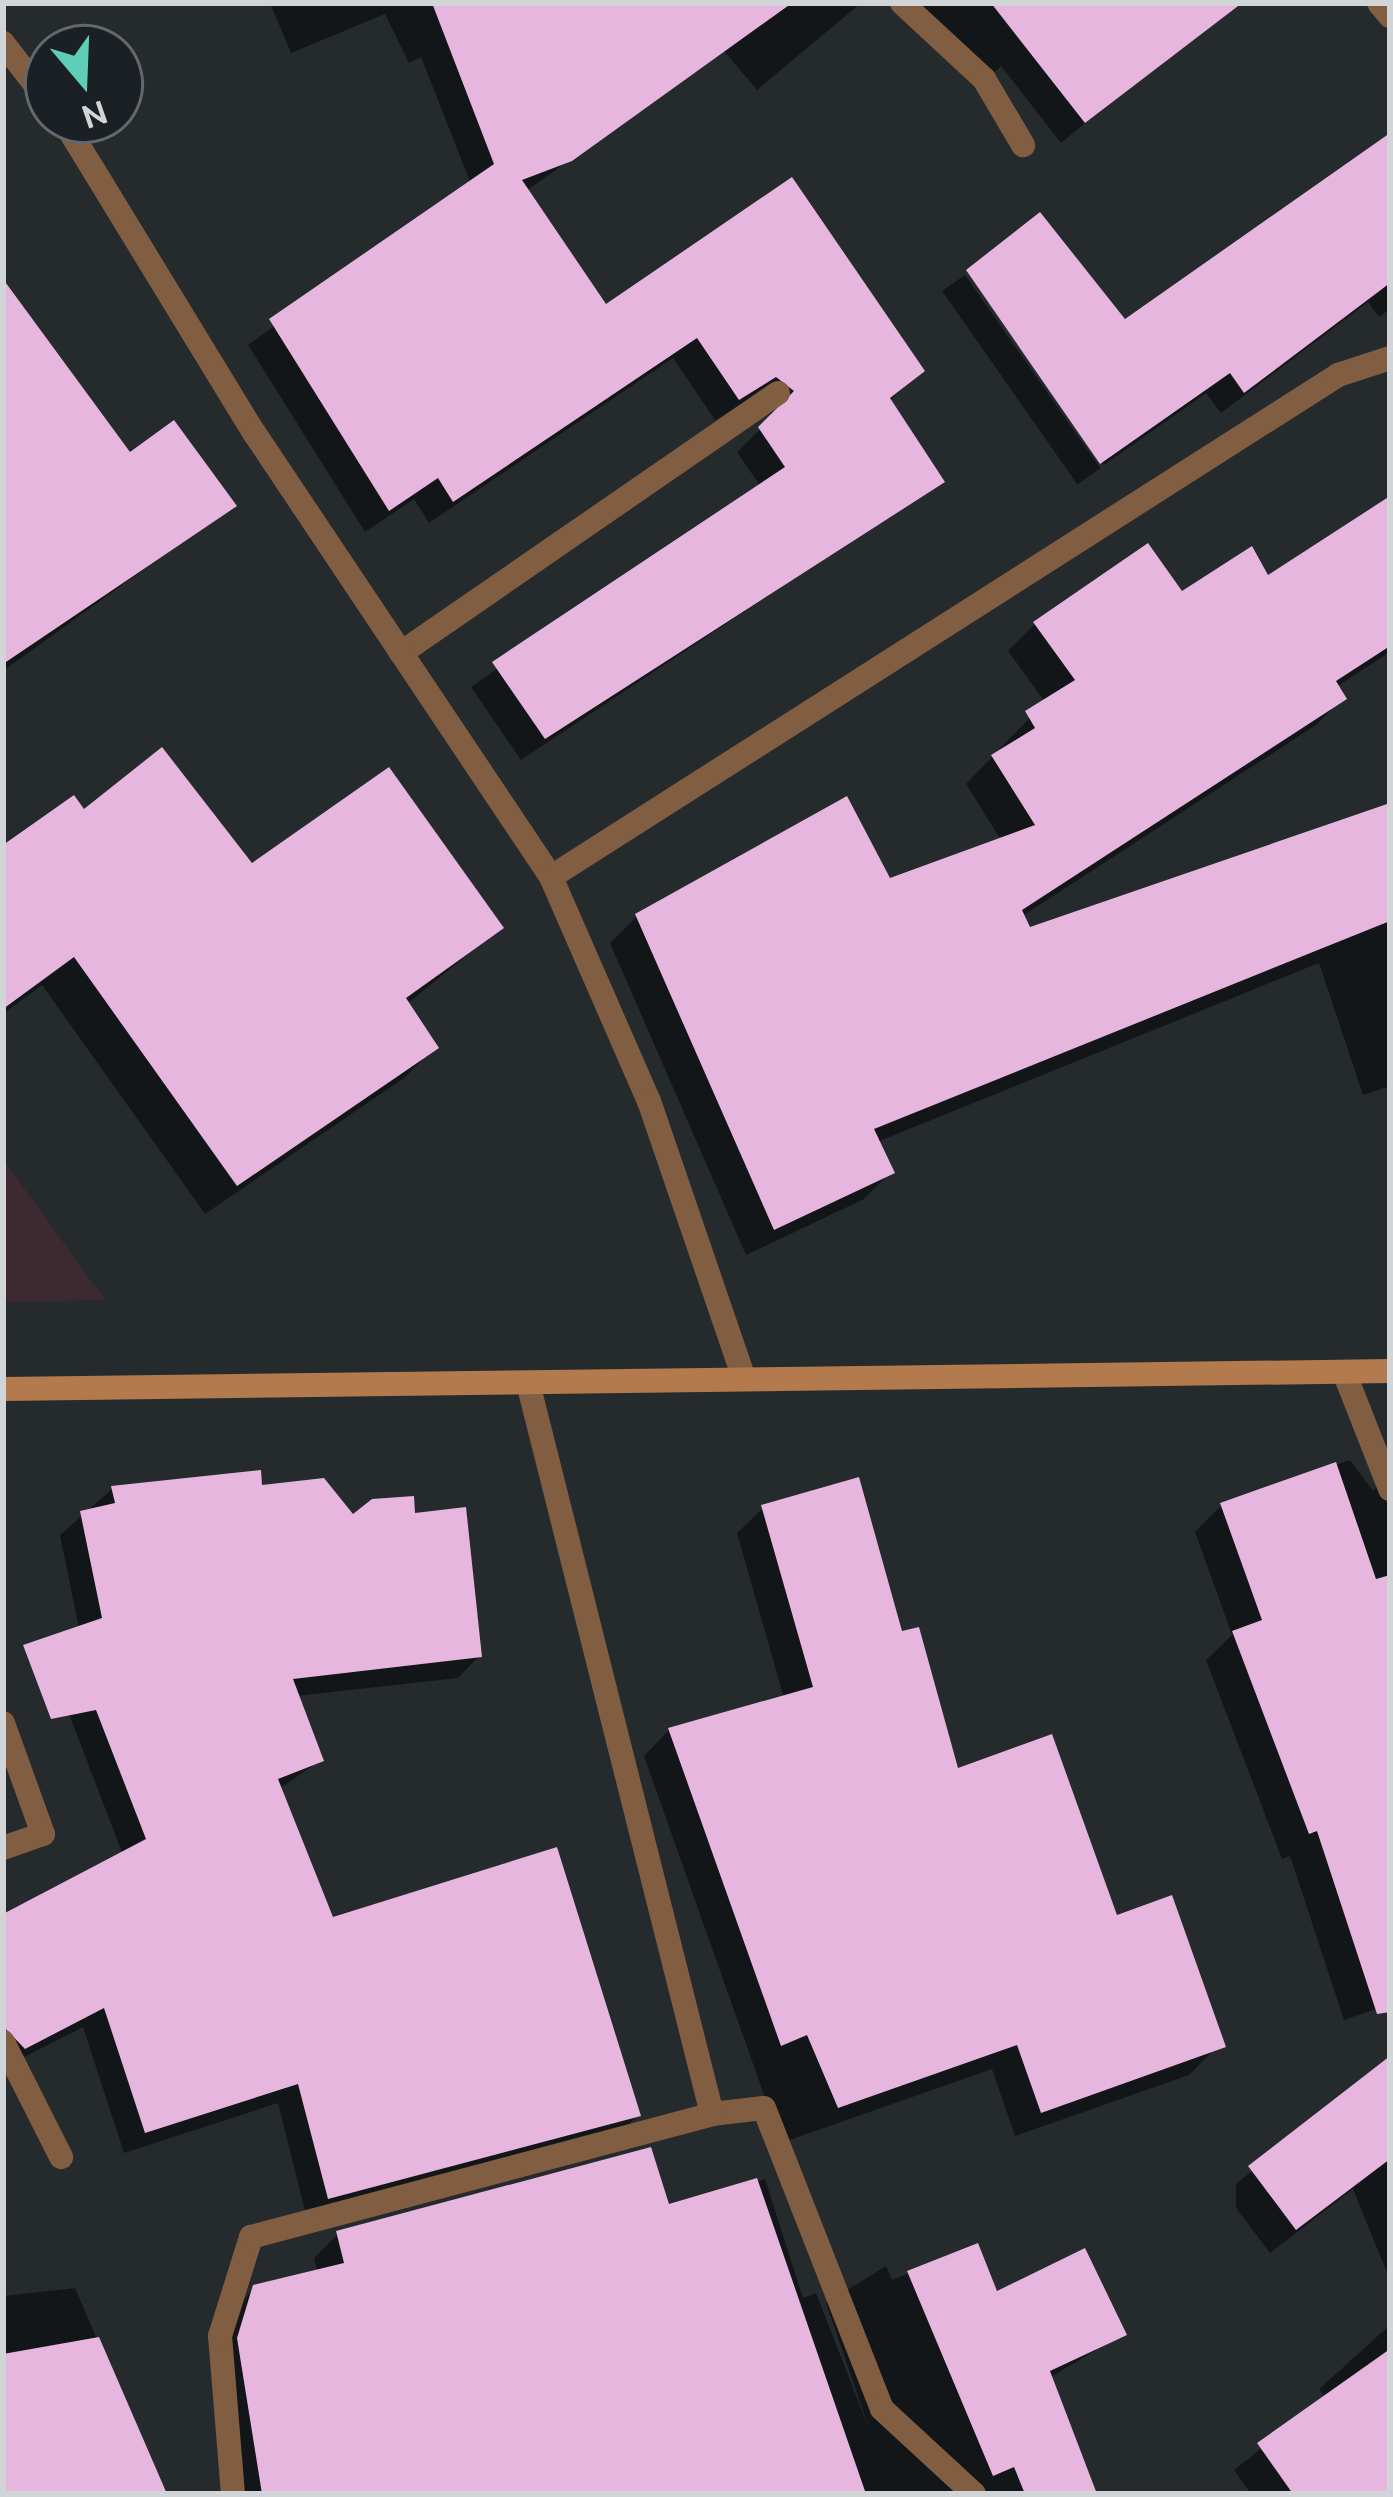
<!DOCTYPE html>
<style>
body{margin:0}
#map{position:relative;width:1393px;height:2497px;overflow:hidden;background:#252a2d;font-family:Ubuntu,sans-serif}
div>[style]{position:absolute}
.industrial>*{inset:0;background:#3d2a31}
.shadow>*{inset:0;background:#0007;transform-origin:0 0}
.building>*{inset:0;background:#e7b6df}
.lane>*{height:24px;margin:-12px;padding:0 12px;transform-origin:12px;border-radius:12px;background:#815d42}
.street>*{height:24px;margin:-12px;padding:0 12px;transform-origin:12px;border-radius:12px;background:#815d42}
.secondary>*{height:24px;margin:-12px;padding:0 12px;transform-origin:12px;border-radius:12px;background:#b37a4d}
span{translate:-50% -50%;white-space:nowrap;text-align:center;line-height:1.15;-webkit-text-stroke:12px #1b2024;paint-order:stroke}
.frame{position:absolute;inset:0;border:6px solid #d2d5d7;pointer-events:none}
.north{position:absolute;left:24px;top:24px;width:120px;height:120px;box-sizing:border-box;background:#1b2024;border:3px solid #64686c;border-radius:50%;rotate:161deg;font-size:33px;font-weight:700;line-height:48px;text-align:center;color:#d2d5d7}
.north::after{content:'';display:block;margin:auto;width:42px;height:54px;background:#5eceb8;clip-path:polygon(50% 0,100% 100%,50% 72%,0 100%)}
</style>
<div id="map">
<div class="industrial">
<div style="clip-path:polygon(3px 1159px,105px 1300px,3px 1302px)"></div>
</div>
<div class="shadow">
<div style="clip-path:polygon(270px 3px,861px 3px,757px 90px,724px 51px,526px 191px,606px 308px,921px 371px,889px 401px,941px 481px,521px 760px,471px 687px,761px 487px,737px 452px,773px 417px,751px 398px,715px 420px,673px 358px,429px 523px,414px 499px,365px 532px,248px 345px,471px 184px,421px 57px,409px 63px,385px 14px,291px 53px)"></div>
<div style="clip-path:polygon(894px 3px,1230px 3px,1061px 143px,1001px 66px,981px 86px)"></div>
<div style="clip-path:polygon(1390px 137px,1390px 309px,1379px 317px,1368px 302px,1221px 413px,1206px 393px,1104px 465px,970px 271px,1124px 323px)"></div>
<div style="left:965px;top:275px;width:236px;height:28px;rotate:55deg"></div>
<div style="clip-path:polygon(3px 315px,130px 456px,233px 505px,3px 671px)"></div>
<div style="clip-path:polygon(1390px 500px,1390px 652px,1336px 687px,1343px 698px,1316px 725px,1021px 917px,1028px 930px,1390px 806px,1390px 1086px,1363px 1095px,1319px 963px,877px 1142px,891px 1172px,864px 1199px,746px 1255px,610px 943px,637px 916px,888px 882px,1001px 840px,966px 784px,1045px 702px,1008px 651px,1035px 624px,1267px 579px)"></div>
<div style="clip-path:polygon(84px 813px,252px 868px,500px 928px,407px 1004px,435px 1047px,404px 1078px,205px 1214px,42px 985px,3px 1014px,3px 849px)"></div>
<div style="clip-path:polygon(1350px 1460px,1373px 1491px,1390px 1474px,1390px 2004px,1344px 2020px,1290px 1856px,1282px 1859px,1206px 1660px,1232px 1635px,1195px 1532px,1221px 1506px)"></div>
<div style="clip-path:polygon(113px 1488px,260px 1489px,353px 1518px,413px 1516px,479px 1656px,458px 1678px,296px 1696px,321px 1760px,279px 1789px,331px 1921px,638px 2115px,617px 2136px,307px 2219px,278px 2103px,124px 2153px,83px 2027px,3px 2068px,3px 1917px,123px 1855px,46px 1654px,79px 1629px,60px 1535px)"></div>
<div style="clip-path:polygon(763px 1508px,900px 1635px,956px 1772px,1115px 1919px,1214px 2050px,1189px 2075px,1015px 2136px,992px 2069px,781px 2143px,644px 1756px,669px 1730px,784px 1698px,737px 1533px)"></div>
<div style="clip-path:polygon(1390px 2060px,1390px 2280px,1353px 2189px,1270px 2253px,1236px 2208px,1236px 2184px)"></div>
<div style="clip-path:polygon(765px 2179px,803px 2298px,816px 2293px,870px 2431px,826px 2303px,886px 2266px,892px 2280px,959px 2253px,979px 2308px,1123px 2334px,1019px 2396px,1045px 2494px,232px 2494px,231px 2312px,255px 2288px,318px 2272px,314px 2258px,338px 2234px,667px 2208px)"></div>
<div style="clip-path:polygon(75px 2288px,164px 2494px,3px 2494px,3px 2296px)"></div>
<div style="clip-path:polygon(1390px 2325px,1390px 2494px,1251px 2494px,1234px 2470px,1326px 2398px,1319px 2389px)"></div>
</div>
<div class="building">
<div style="clip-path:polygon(432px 3px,792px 3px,572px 161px,522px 180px,606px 304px,792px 177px,925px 371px,890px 398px,945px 482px,545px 739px,492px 662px,785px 467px,758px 427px,794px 391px,776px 377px,739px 400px,697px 338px,453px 502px,438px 478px,389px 511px,269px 319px,494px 164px)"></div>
<div style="clip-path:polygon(991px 3px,1242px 3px,1085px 123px)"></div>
<div style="clip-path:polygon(1390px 133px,1390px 283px,1244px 393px,1230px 373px,1100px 464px,966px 270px,1040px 212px,1125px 319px)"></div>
<div style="clip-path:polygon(3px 279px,130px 452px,174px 420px,237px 506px,3px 664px)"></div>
<div style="clip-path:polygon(1390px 496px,1390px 646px,1336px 681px,1347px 699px,1022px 910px,1030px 927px,1390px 803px,1390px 921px,874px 1129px,895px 1173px,774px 1230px,635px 914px,847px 796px,890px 878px,1035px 825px,991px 755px,1035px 728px,1025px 711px,1075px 680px,1033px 622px,1148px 543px,1182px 591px,1252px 546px,1268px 575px)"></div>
<div style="clip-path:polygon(162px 747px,252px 863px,389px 767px,504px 928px,406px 998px,439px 1048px,237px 1186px,74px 957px,3px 1009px,3px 845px,74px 795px,84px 809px)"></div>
<div style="clip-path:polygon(1336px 1462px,1376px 1579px,1390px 1575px,1390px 2012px,1377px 2014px,1317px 1831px,1309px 1834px,1232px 1631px,1262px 1620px,1220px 1503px)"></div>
<div style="clip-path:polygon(261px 1470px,262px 1485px,324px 1478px,353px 1514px,372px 1499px,414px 1496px,415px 1513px,466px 1507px,482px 1657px,293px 1679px,324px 1761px,278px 1779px,333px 1917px,557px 1847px,641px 2116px,328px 2199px,298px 2084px,145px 2133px,104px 2008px,25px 2049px,3px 2026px,3px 1914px,146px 1839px,96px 1710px,51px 1719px,23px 1645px,102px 1618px,80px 1511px,115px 1503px,111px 1486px)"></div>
<div style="clip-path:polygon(859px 1477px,902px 1631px,919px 1627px,958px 1768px,1052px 1734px,1117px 1915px,1172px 1895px,1226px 2047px,1041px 2113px,1017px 2045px,838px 2108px,807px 2035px,781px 2046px,668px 1728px,813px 1687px,761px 1505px)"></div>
<div style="clip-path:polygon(1390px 2056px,1390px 2159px,1296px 2230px,1248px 2166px)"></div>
<div style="clip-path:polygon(651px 2147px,669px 2204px,757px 2178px,866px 2494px,262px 2494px,237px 2338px,253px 2285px,344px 2263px,336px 2231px)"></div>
<div style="clip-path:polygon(978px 2243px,997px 2291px,1085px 2248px,1127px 2335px,1050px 2371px,1097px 2494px,1025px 2494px,1014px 2467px,993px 2476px,907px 2271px)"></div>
<div style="clip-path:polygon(99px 2337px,167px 2494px,3px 2494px,3px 2354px)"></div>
<div style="clip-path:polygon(1390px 2349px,1390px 2494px,1293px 2494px,1257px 2443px)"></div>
</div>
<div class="lane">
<div style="left:902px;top:3px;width:112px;rotate:42.8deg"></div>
<div style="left:984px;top:79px;width:77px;rotate:59.4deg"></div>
<div style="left:401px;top:653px;width:458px;rotate:-34.6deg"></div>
<div style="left:1344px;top:1372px;width:126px;rotate:68.5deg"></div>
<div style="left:3px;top:1723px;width:118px;rotate:70.2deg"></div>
<div style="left:43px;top:1834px;width:42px;rotate:160.7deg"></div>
<div style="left:3px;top:2042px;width:129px;rotate:63.2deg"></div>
</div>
<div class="street">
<div style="left:1379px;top:3px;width:17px;rotate:50deg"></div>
<div style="left:3px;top:43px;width:73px;rotate:52.2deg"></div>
<div style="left:63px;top:120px;width:368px;rotate:58.6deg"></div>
<div style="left:255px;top:434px;width:533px;rotate:56.25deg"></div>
<div style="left:551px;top:877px;width:244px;rotate:66.4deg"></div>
<div style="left:649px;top:1101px;width:293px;rotate:71.1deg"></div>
<div style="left:551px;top:877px;width:933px;rotate:-32.53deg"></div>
<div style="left:1338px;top:375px;width:55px;rotate:-18.1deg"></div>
<div style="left:712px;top:2114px;width:52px;rotate:-6.6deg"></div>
<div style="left:764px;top:2108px;width:323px;rotate:68.6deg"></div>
<div style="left:882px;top:2409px;width:125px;rotate:42.7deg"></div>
<div style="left:233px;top:2494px;width:159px;rotate:-94.7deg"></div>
<div style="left:220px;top:2336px;width:104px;rotate:-72.6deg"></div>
<div style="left:251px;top:2237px;width:477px;rotate:-14.9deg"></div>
<div style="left:712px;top:2114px;width:750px;rotate:-104.13deg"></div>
</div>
<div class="secondary">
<div style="left:3px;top:1389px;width:1387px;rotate:-0.74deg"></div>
</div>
<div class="frame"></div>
<div class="north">N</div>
</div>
